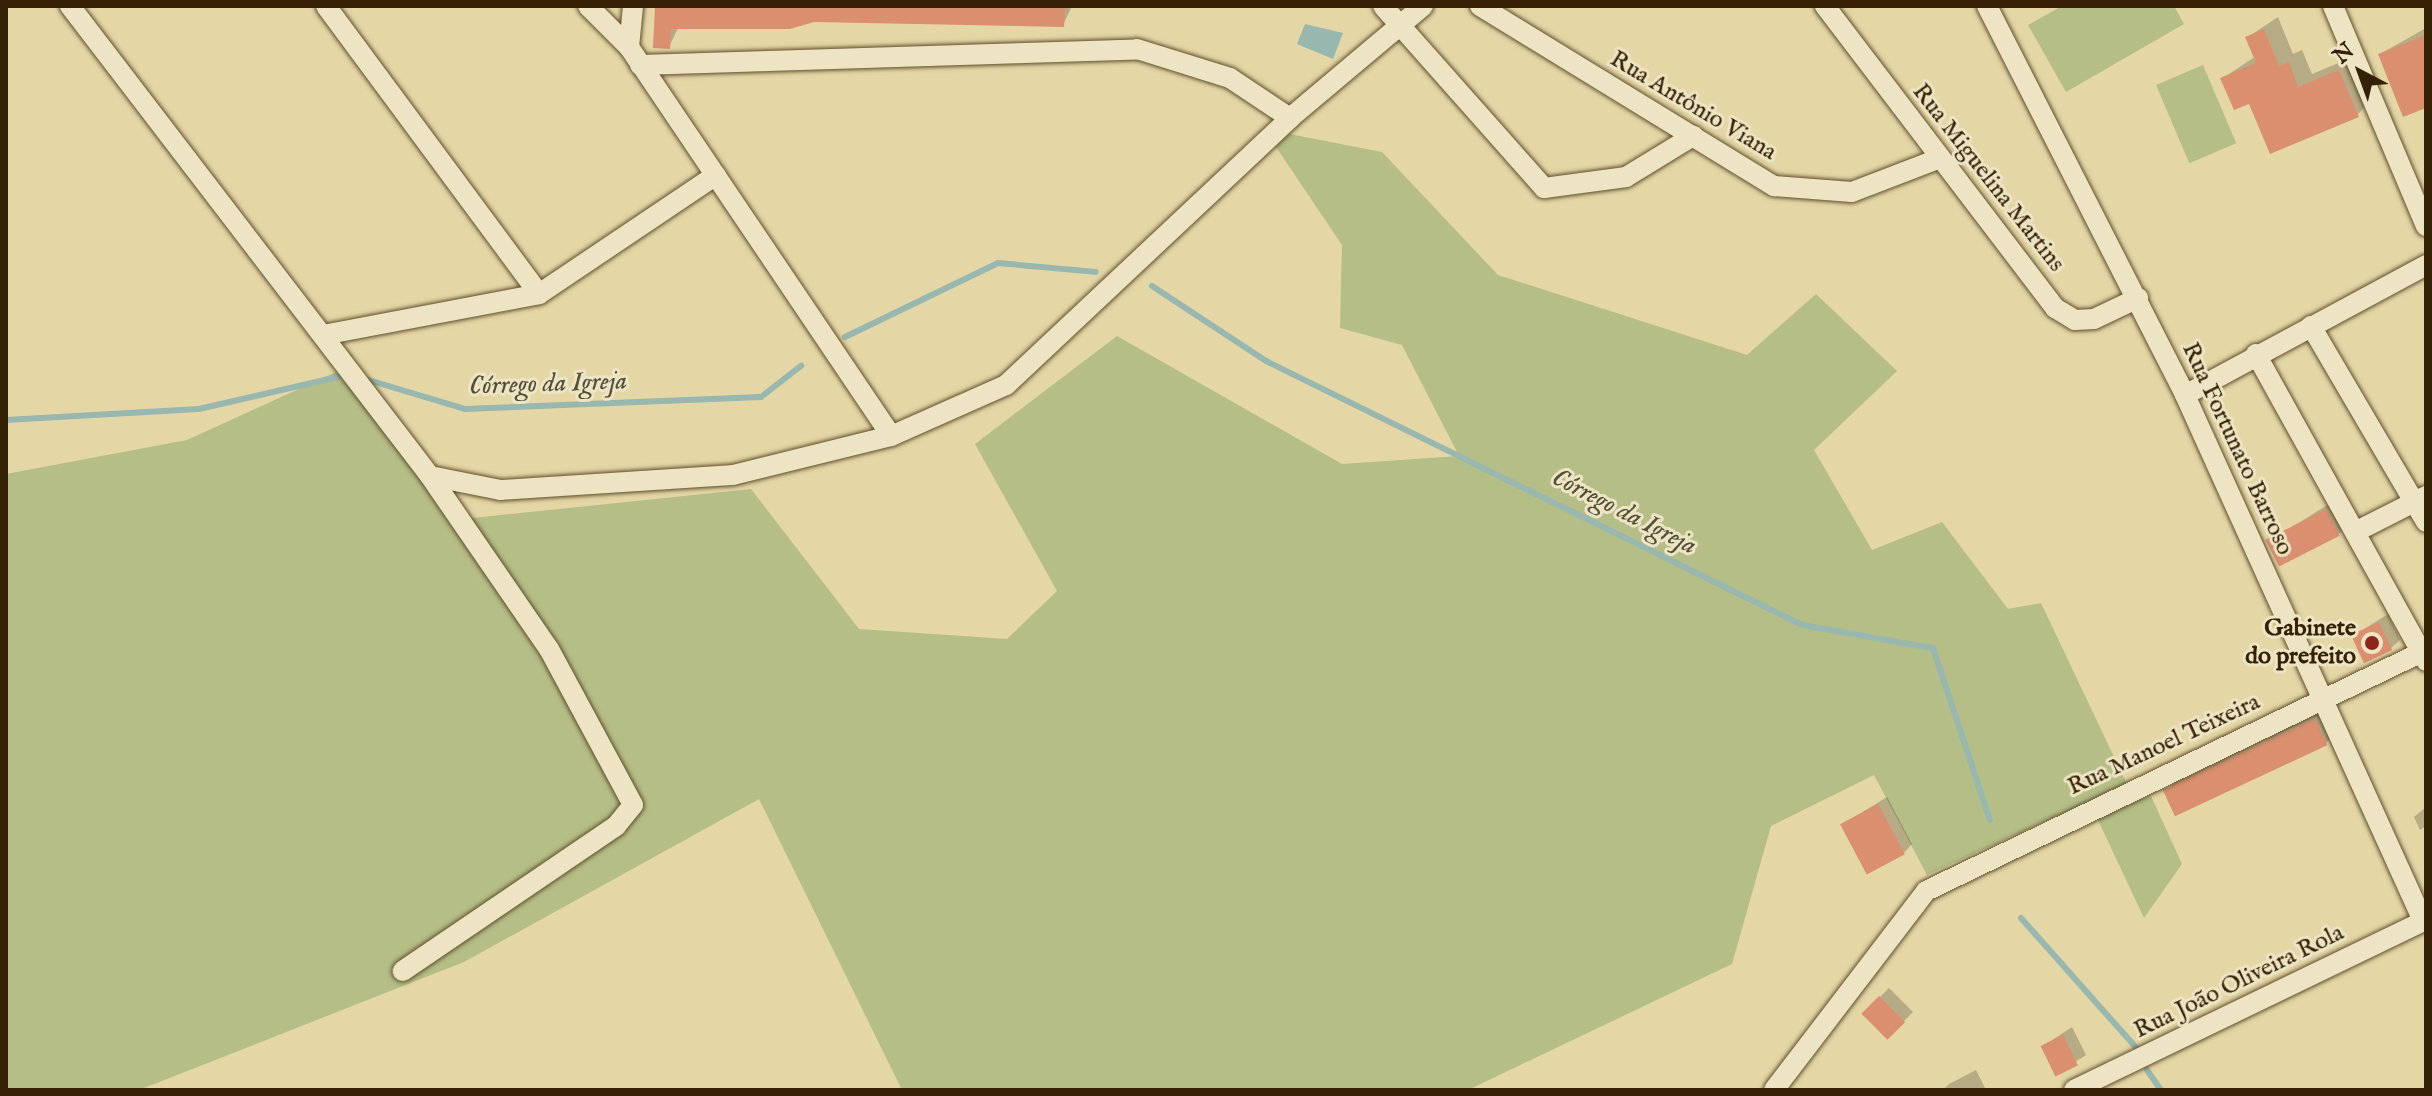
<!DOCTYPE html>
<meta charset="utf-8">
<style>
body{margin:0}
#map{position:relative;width:2432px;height:1096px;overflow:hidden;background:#e4d6a5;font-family:"IM FELL English",serif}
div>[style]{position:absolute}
.green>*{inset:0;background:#b4be86;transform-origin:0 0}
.water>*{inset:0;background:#97b7af}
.shadow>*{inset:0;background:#0003;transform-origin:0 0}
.stream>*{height:6px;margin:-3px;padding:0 3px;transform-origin:3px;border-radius:3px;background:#97b7af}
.building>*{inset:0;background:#da8f6f;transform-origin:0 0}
.roads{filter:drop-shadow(0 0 2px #604e2c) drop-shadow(0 0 2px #604e2c)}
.street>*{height:20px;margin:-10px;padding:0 10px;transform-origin:10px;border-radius:10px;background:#ede4c4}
.dots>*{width:22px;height:22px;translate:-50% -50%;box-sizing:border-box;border:4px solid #ede4c4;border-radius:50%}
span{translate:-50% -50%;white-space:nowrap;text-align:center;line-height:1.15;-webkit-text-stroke:6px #ede4c4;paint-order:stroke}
.street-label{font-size:24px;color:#342103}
.poi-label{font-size:24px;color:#342103;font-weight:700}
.right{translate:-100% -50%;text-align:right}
.water-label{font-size:26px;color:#524e37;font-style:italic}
.frame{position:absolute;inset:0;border:8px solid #342103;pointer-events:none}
.north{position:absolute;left:2320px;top:32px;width:80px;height:80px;-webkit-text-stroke:6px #ede4c4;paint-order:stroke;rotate:319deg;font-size:22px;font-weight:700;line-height:32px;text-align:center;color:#342103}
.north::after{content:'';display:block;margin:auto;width:28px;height:36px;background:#342103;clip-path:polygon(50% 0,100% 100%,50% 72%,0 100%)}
</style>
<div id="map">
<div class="green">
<div style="clip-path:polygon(2062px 6px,2174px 6px,2184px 24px,2066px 92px,2028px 25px)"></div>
<div style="left:2203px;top:65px;width:85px;height:51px;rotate:67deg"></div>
<div style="clip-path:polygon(1264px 129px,1382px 152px,1498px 275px,1747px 355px,1816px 294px,1897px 371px,1814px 450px,1872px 550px,1942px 522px,2008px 609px,2041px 603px,2135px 801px,2151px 796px,2182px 864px,2144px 918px,2089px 801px,1927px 875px,1874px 775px,1771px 826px,1732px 964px,1468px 1090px,902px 1090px,759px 799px,464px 962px,139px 1090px,6px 1090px,6px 474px,187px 440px,336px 372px,463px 519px,751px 489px,859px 629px,1007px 639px,1057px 591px,975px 444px,1117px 336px,1342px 464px,1459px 456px,1402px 345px,1340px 328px,1342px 245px)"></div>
</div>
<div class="water">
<div style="clip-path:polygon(1305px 24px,1343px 33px,1333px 59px,1297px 44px)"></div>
</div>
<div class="shadow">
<div style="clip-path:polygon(657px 6px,1072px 6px,1063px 25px,814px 20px,679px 26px,669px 47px)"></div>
<div style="clip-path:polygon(2278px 17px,2293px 54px,2302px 50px,2312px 74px,2353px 57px,2371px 101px,2357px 115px,2250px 101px,2223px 78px,2256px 56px,2248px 37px)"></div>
<div style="clip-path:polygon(2426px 28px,2426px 106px,2380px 54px)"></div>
<div style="clip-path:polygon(2340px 497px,2352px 521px,2339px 534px,2268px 542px)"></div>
<div style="clip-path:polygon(2388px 614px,2400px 640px,2391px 648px,2353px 636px)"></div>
<div style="clip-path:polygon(2329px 707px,2339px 729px,2326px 743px,2165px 792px,2179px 778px)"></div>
<div style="clip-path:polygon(1887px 797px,1912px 844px,1904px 853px,1843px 824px)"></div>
<div style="clip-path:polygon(2426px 807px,2426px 826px,2420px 830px,2414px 817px)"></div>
<div style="left:1889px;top:988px;width:34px;height:36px;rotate:45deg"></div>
<div style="clip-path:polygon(2072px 1027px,2086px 1055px,2057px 1074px,2043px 1046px)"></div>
<div style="clip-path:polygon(1976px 1070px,1986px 1090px,1943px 1090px,1949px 1084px)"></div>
</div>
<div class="stream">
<div style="left:1152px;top:286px;width:136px;rotate:33.3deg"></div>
<div style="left:1266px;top:361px;width:597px;rotate:26.22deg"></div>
<div style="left:1802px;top:625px;width:133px;rotate:10deg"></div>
<div style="left:1933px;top:648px;width:181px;rotate:71.7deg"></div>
<div style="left:845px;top:337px;width:170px;rotate:-25.8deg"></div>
<div style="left:998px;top:263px;width:98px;rotate:5.2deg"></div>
<div style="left:365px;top:379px;width:104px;rotate:16.7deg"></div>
<div style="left:465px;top:409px;width:296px;rotate:-2.3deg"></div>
<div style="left:761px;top:397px;width:51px;rotate:-37.8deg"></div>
<div style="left:6px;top:420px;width:193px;rotate:-3.3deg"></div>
<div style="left:199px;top:409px;width:151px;rotate:-13deg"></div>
<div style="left:2021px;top:918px;width:176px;rotate:48.4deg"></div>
<div style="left:2147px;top:1070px;width:24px;rotate:55deg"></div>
</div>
<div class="building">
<div style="clip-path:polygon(655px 6px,1065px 6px,1064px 27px,814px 22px,790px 29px,671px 29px,670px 49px,653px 48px)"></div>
<div style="clip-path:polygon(2264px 29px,2279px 66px,2289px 62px,2298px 87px,2339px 70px,2359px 117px,2270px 154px,2249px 104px,2234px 110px,2220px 78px,2256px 63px,2245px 37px)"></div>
<div style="clip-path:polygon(2426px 35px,2426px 108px,2403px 117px,2378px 54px)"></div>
<div style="left:2326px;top:509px;width:30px;height:68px;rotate:63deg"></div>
<div style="left:2379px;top:622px;width:31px;height:31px;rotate:65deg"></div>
<div style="left:2315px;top:719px;width:29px;height:168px;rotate:65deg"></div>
<div style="left:1878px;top:804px;width:57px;height:43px;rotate:62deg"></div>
<div style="left:1879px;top:996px;width:37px;height:25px;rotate:45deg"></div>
<div style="left:2063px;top:1035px;width:34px;height:25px;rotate:64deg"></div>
</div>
<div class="roads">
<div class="street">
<div style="left:70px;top:6px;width:592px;rotate:52.55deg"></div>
<div style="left:430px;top:476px;width:210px;rotate:55.5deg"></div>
<div style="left:549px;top:649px;width:177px;rotate:61.7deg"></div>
<div style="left:633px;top:805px;width:27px;rotate:129deg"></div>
<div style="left:616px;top:826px;width:258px;rotate:145.8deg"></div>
<div style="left:326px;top:6px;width:358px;rotate:53.5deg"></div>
<div style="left:588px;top:6px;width:58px;rotate:45deg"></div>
<div style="left:629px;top:47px;width:469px;rotate:56deg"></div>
<div style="left:1383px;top:6px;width:243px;rotate:48.5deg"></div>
<div style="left:1544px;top:188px;width:83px;rotate:-7.6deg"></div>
<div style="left:1626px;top:177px;width:79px;rotate:-31.5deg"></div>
<div style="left:1480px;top:6px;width:345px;rotate:31.5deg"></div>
<div style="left:1774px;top:186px;width:78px;rotate:4.4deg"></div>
<div style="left:1852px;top:192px;width:92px;rotate:-21deg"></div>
<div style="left:1825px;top:6px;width:380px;rotate:52.7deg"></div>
<div style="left:2055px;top:308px;width:23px;rotate:31deg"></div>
<div style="left:2075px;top:320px;width:19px;rotate:-3deg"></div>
<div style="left:2094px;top:319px;width:49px;rotate:-25.5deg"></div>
<div style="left:1987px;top:6px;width:436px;rotate:63deg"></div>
<div style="left:2185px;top:395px;width:577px;rotate:65.65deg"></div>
<div style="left:2333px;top:6px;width:239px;rotate:67.1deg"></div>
<div style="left:629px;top:47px;width:41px;rotate:-84.4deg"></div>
<div style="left:640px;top:65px;width:497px;rotate:-1.8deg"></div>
<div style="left:1137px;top:49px;width:97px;rotate:17.3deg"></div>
<div style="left:1230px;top:78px;width:72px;rotate:33.7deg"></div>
<div style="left:2311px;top:326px;width:227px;rotate:59.6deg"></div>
<div style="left:323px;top:335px;width:220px;rotate:-10.7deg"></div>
<div style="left:539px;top:294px;width:213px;rotate:-33.9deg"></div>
<div style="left:2256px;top:354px;width:351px;rotate:61deg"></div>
<div style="left:2185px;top:395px;width:274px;rotate:-28.3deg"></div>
<div style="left:430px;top:476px;width:72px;rotate:11.2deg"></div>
<div style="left:501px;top:490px;width:232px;rotate:-3.7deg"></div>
<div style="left:733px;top:475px;width:163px;rotate:-13.9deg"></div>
<div style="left:891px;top:436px;width:126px;rotate:-23.9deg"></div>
<div style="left:1006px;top:385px;width:390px;rotate:-43.2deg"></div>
<div style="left:1290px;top:118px;width:174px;rotate:-40.1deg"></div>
<div style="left:2359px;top:530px;width:75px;rotate:-26.9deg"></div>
<div style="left:1774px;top:1090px;width:250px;rotate:-52.6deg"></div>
<div style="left:1926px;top:891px;width:555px;rotate:-25.73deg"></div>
<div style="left:2074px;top:1090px;width:391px;rotate:-25.8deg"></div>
</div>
</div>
<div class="dots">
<div style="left:2372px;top:643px;background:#8f2418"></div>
</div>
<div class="street-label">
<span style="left:1693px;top:106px;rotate:31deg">Rua Antônio Viana</span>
<span style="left:1988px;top:178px;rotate:52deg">Rua Miguelina Martins</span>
<span style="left:2237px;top:449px;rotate:65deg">Rua Fortunato Barroso</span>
<span style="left:2164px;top:745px;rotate:-25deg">Rua Manoel Teixeira</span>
<span style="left:2239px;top:982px;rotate:-26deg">Rua João Oliveira Rola</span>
</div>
<div class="poi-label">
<span class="right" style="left:2356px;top:643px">Gabinete<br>do prefeito</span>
</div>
<div class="water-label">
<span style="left:548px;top:384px;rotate:-2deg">Córrego da Igreja</span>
<span style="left:1624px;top:512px;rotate:27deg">Córrego da Igreja</span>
</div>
<div class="frame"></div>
<div class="north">N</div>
</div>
